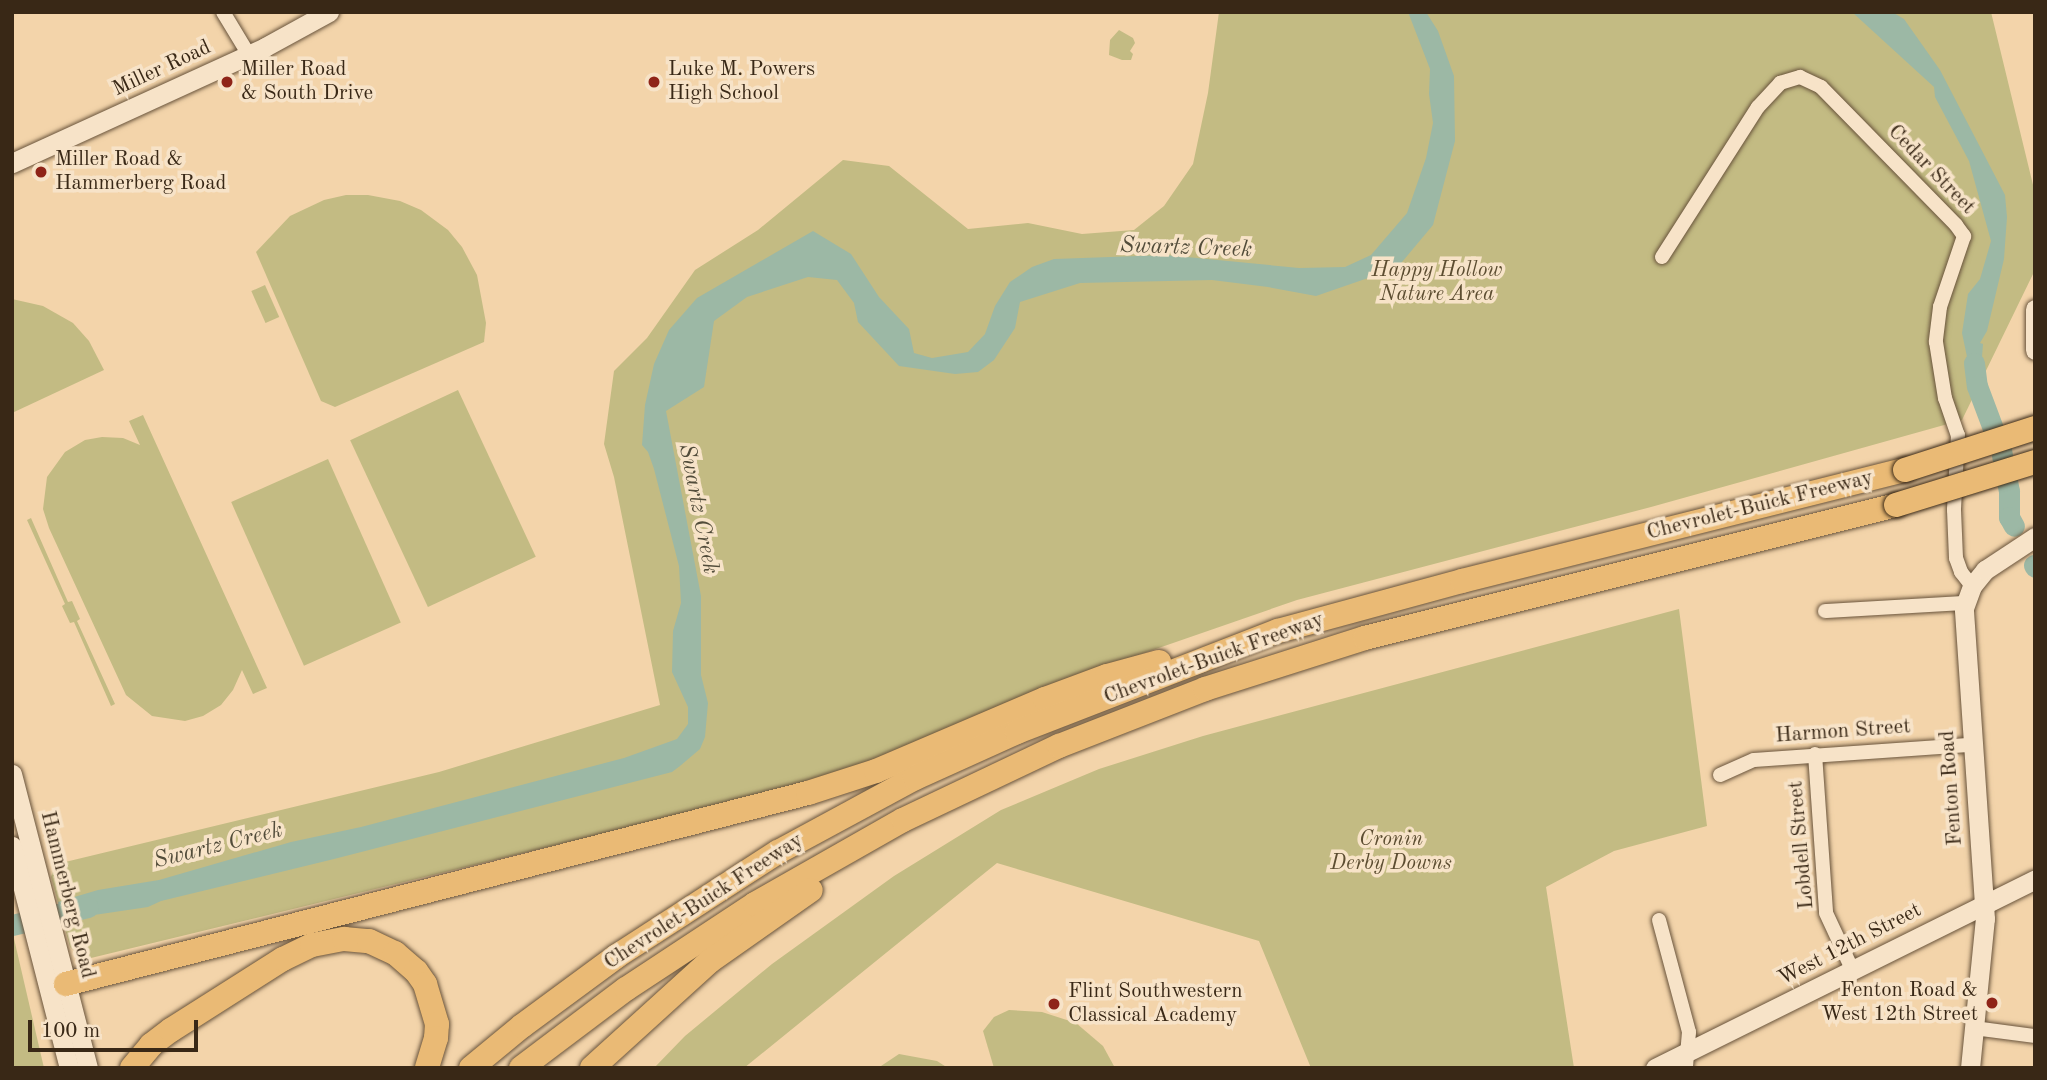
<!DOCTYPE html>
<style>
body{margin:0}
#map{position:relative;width:2047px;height:1080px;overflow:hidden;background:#f3d4aa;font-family:"Old Standard TT",serif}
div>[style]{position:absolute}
.green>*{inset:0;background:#c3bb83;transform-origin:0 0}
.water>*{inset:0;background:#9cb8a5}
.river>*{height:21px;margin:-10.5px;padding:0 10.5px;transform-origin:10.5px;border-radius:10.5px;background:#9cb8a5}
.roads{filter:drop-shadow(0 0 2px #68533b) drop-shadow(0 0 2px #68533b)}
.street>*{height:14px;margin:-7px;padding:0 7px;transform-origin:7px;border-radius:7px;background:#f7e3c8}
.secondary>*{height:19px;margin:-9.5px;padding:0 9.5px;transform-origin:9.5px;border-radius:9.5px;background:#f7e3c8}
.highway>*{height:24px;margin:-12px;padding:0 12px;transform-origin:12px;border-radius:12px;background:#eaba75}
.bridges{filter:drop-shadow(0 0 2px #392816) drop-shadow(0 0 2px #392816)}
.highway-bridge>*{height:24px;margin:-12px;padding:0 12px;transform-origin:12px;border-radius:12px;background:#eaba75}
.dots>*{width:19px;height:19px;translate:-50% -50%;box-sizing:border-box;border:4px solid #f7e3c8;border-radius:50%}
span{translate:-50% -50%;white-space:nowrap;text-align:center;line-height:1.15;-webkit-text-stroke:7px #f7e3c8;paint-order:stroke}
.street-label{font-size:21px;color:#392816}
.poi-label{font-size:21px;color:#392816}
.left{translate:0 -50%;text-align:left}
.right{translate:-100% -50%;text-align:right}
.park-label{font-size:21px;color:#5c4d31;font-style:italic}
.water-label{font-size:23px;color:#524c3a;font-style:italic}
.frame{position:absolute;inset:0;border:14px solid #392816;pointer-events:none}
.scale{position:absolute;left:28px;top:1020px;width:170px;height:32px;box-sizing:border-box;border:4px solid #392816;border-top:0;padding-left:9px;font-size:21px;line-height:24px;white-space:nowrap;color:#392816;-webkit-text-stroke:5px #f7e3c8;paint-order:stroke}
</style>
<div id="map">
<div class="green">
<div style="clip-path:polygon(1219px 12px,1991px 12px,2035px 193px,2035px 270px,1962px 420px,1651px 507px,1297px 600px,1046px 687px,828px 779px,91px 958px,79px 956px,70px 947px,51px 877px,54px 868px,61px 863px,439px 772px,660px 705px,614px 477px,604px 444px,614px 371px,647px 338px,695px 270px,758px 230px,843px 160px,889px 166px,968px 229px,1028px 223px,1082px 234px,1134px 230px,1164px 206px,1193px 164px,1208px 93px)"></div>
<div style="clip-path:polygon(1119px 30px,1133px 38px,1135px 43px,1130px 51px,1133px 54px,1131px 60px,1122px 60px,1109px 55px,1110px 40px)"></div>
<div style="clip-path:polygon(346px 195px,368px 195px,400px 201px,421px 210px,448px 230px,462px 247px,477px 275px,486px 323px,484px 342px,335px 407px,321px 401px,256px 252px,290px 216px,324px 200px)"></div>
<div style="left:265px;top:285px;width:35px;height:15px;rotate:66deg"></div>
<div style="clip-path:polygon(12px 299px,43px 306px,73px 323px,89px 341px,104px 370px,12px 413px)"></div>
<div style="left:458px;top:390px;width:184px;height:119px;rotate:65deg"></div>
<div style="clip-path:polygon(143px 415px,267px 688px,253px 694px,242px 670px,233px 690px,221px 705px,203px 716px,185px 721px,152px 716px,126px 695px,49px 528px,43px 509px,47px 477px,65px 452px,85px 440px,102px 437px,123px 438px,140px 445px,129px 421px)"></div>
<div style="left:328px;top:459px;width:179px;height:106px;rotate:66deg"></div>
<div style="clip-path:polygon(31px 518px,68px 602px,72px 601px,80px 619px,77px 621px,115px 704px,111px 706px,74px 622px,70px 623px,62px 606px,65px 604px,27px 520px)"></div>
<div style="clip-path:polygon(1679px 609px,1707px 826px,1614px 851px,1546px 887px,1574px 1068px,1311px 1068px,1259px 941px,997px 863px,744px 1068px,654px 1068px,685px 1036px,772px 964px,894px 876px,1001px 810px,1099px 769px,1203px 736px)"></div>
<div style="clip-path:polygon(12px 930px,44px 1068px,12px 1068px)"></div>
<div style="clip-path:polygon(1009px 1010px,1042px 1012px,1076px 1023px,1103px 1046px,1115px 1068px,994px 1068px,983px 1031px,994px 1017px)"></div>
<div style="clip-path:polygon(899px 1054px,937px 1061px,948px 1068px,878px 1068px)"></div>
</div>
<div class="water">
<div style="clip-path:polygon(1408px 12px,1426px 12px,1438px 31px,1454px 76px,1455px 141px,1433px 225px,1397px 268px,1316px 296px,1268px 287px,1212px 280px,1080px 283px,1020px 302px,1015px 328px,994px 360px,978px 372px,955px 374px,899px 366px,858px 322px,854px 303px,837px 280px,808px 277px,747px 297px,714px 321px,704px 387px,666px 411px,701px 596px,701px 675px,708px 703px,705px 737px,700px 749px,680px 766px,672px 772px,334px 859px,161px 901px,148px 907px,94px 915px,64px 924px,58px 902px,71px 898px,98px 890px,159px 880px,291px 842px,361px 827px,624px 758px,677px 739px,688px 724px,688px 707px,672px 672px,673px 631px,681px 603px,679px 566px,654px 469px,648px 452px,642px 445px,645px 405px,654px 364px,669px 330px,697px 298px,813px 231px,851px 254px,879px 297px,909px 329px,914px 353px,932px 358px,968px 352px,985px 334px,995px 306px,1010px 282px,1032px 267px,1054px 259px,1166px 255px,1299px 268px,1345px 267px,1371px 255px,1407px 213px,1426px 158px,1433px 123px,1429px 94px,1430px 69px)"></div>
<div style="clip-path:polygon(1852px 12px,1892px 12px,1904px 19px,1940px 70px,2005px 195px,2007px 217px,2004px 259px,1987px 331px,1980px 343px,1983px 344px,1981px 370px,1984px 376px,1975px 395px,1962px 333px,1968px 294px,1980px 279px,1991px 241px,1969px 161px,1935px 97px,1934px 87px)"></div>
</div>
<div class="river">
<div style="left:1974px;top:363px;width:23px;rotate:83deg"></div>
<div style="left:1977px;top:386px;width:68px;rotate:69.4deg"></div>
<div style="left:2001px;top:450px;width:42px;rotate:79deg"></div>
<div style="left:2009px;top:491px;width:26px;rotate:90deg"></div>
<div style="left:2009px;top:517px;width:10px;rotate:61deg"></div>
<div style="left:2034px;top:565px;width:2px;rotate:63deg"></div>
<div style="left:12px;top:925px;width:78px;rotate:-13.3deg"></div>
</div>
<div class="roads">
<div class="street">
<div style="left:223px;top:12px;width:50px;rotate:58.8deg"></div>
<div style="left:1662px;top:257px;width:178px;rotate:-57.4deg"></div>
<div style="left:1758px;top:107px;width:33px;rotate:-47deg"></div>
<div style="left:1780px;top:83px;width:21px;rotate:-17deg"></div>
<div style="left:1800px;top:77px;width:23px;rotate:25deg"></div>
<div style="left:1821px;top:87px;width:193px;rotate:45.6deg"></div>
<div style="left:1956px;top:225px;width:14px;rotate:54deg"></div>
<div style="left:1964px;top:236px;width:75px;rotate:108.7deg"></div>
<div style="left:1940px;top:307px;width:35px;rotate:97deg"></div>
<div style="left:1936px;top:342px;width:57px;rotate:80.9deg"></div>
<div style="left:1945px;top:398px;width:39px;rotate:71deg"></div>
<div style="left:1958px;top:435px;width:75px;rotate:93.1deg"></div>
<div style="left:1954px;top:510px;width:48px;rotate:87.6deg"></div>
<div style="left:1956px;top:558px;width:15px;rotate:70deg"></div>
<div style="left:1961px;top:572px;width:18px;rotate:52deg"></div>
<div style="left:1825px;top:611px;width:140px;rotate:-3.3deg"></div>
<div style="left:1815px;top:754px;width:159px;rotate:86deg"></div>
<div style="left:1826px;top:913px;width:62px;rotate:65.1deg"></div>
<div style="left:1720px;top:775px;width:37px;rotate:-24deg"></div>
<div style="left:1754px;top:760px;width:218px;rotate:-4deg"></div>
<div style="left:1659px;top:920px;width:116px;rotate:75deg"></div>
<div style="left:1689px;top:1032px;width:36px;rotate:95deg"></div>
<div style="left:1974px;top:1028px;width:62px;rotate:7.5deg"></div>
</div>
<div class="secondary">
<div style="left:12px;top:163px;width:278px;rotate:-24.6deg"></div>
<div style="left:265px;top:47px;width:73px;rotate:-28.7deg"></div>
<div style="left:2035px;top:309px;width:41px;rotate:90deg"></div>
<div style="left:12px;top:774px;width:304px;rotate:75.5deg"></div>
<div style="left:12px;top:846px;width:229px;rotate:75.6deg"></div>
<div style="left:1655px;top:1068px;width:424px;rotate:-26.4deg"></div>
<div style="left:1970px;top:1068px;width:150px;rotate:-84.3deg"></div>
<div style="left:1985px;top:919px;width:312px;rotate:-93.9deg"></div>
<div style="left:1964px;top:608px;width:23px;rotate:-70deg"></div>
<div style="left:1972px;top:586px;width:21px;rotate:-51deg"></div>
<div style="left:1985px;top:570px;width:60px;rotate:-33.4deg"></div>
</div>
<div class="highway">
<div style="left:66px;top:984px;width:766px;rotate:-14.44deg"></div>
<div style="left:808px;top:793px;width:71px;rotate:-17.9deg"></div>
<div style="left:876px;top:771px;width:184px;rotate:-23.1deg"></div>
<div style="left:1045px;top:699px;width:66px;rotate:-20.4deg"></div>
<div style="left:1107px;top:676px;width:54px;rotate:-15.1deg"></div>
<div style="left:132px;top:1068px;width:30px;rotate:-50deg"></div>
<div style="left:151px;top:1045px;width:25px;rotate:-37deg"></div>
<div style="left:171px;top:1030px;width:133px;rotate:-32.4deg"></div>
<div style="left:283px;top:959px;width:32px;rotate:-26deg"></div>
<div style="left:312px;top:945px;width:33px;rotate:-11deg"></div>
<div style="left:344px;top:939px;width:25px;rotate:5deg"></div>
<div style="left:369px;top:941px;width:29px;rotate:25deg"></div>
<div style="left:395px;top:953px;width:28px;rotate:41deg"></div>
<div style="left:416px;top:971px;width:16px;rotate:55deg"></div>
<div style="left:425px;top:984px;width:42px;rotate:73.3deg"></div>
<div style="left:437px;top:1024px;width:14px;rotate:94deg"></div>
<div style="left:436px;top:1038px;width:31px;rotate:107deg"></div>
<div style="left:471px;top:1068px;width:66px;rotate:-39.5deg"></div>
<div style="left:522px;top:1026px;width:118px;rotate:-36.4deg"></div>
<div style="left:617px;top:956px;width:192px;rotate:-32.9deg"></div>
<div style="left:778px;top:852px;width:156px;rotate:-28.4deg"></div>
<div style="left:915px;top:778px;width:112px;rotate:-24.3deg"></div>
<div style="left:1017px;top:732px;width:280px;rotate:-21.2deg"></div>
<div style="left:1278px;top:631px;width:191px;rotate:-15.2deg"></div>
<div style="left:1462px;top:581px;width:457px;rotate:-14.1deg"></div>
<div style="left:521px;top:1068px;width:131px;rotate:-37deg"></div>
<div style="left:626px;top:989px;width:154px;rotate:-33.4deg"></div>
<div style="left:755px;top:904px;width:170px;rotate:-29.6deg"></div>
<div style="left:903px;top:820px;width:173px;rotate:-25.4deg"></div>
<div style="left:1059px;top:746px;width:157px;rotate:-21.3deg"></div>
<div style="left:1205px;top:689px;width:168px;rotate:-17.7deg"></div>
<div style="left:1365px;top:638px;width:547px;rotate:-14.06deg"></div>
<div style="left:592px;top:1068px;width:159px;rotate:-42.2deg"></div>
<div style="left:710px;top:961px;width:123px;rotate:-35.1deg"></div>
</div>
</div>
<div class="bridges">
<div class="highway-bridge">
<div style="left:1905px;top:470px;width:137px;rotate:-17.9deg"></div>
<div style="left:1896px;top:505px;width:145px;rotate:-17.2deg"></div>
</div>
</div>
<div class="dots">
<div style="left:227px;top:82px;background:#8f2418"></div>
<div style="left:654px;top:82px;background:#8f2418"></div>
<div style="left:41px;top:172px;background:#8f2418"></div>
<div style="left:1992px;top:1003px;background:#8f2418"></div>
<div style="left:1054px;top:1004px;background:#8f2418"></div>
</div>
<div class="street-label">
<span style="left:162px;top:69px;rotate:-25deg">Miller Road</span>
<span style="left:1931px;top:170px;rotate:46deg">Cedar Street</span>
<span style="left:1760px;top:506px;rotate:-14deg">Chevrolet-Buick Freeway</span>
<span style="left:1214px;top:659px;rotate:-20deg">Chevrolet-Buick Freeway</span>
<span style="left:1843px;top:732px;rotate:-4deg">Harmon Street</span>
<span style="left:1952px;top:788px;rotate:-94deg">Fenton Road</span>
<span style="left:1802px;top:845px;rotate:-95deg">Lobdell Street</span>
<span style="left:67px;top:895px;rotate:76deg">Hammerberg Road</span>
<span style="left:704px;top:902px;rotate:-33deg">Chevrolet-Buick Freeway</span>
<span style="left:1850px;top:945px;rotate:-27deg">West 12th Street</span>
</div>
<div class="poi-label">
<span class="left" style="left:241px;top:82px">Miller Road<br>&amp; South Drive</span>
<span class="left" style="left:668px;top:82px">Luke M. Powers<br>High School</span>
<span class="left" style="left:55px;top:172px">Miller Road &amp;<br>Hammerberg Road</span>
<span class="right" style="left:1978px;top:1003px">Fenton Road &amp;<br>West 12th Street</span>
<span class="left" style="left:1068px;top:1004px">Flint Southwestern<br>Classical Academy</span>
</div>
<div class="park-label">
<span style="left:1437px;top:283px">Happy Hollow<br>Nature Area</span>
<span style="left:1391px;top:852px">Cronin<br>Derby Downs</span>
</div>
<div class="water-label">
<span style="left:1186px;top:248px;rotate:2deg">Swartz Creek</span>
<span style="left:698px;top:509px;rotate:79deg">Swartz Creek</span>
<span style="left:218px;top:846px;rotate:-14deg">Swartz Creek</span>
</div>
<div class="frame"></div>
<div class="scale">100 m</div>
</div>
